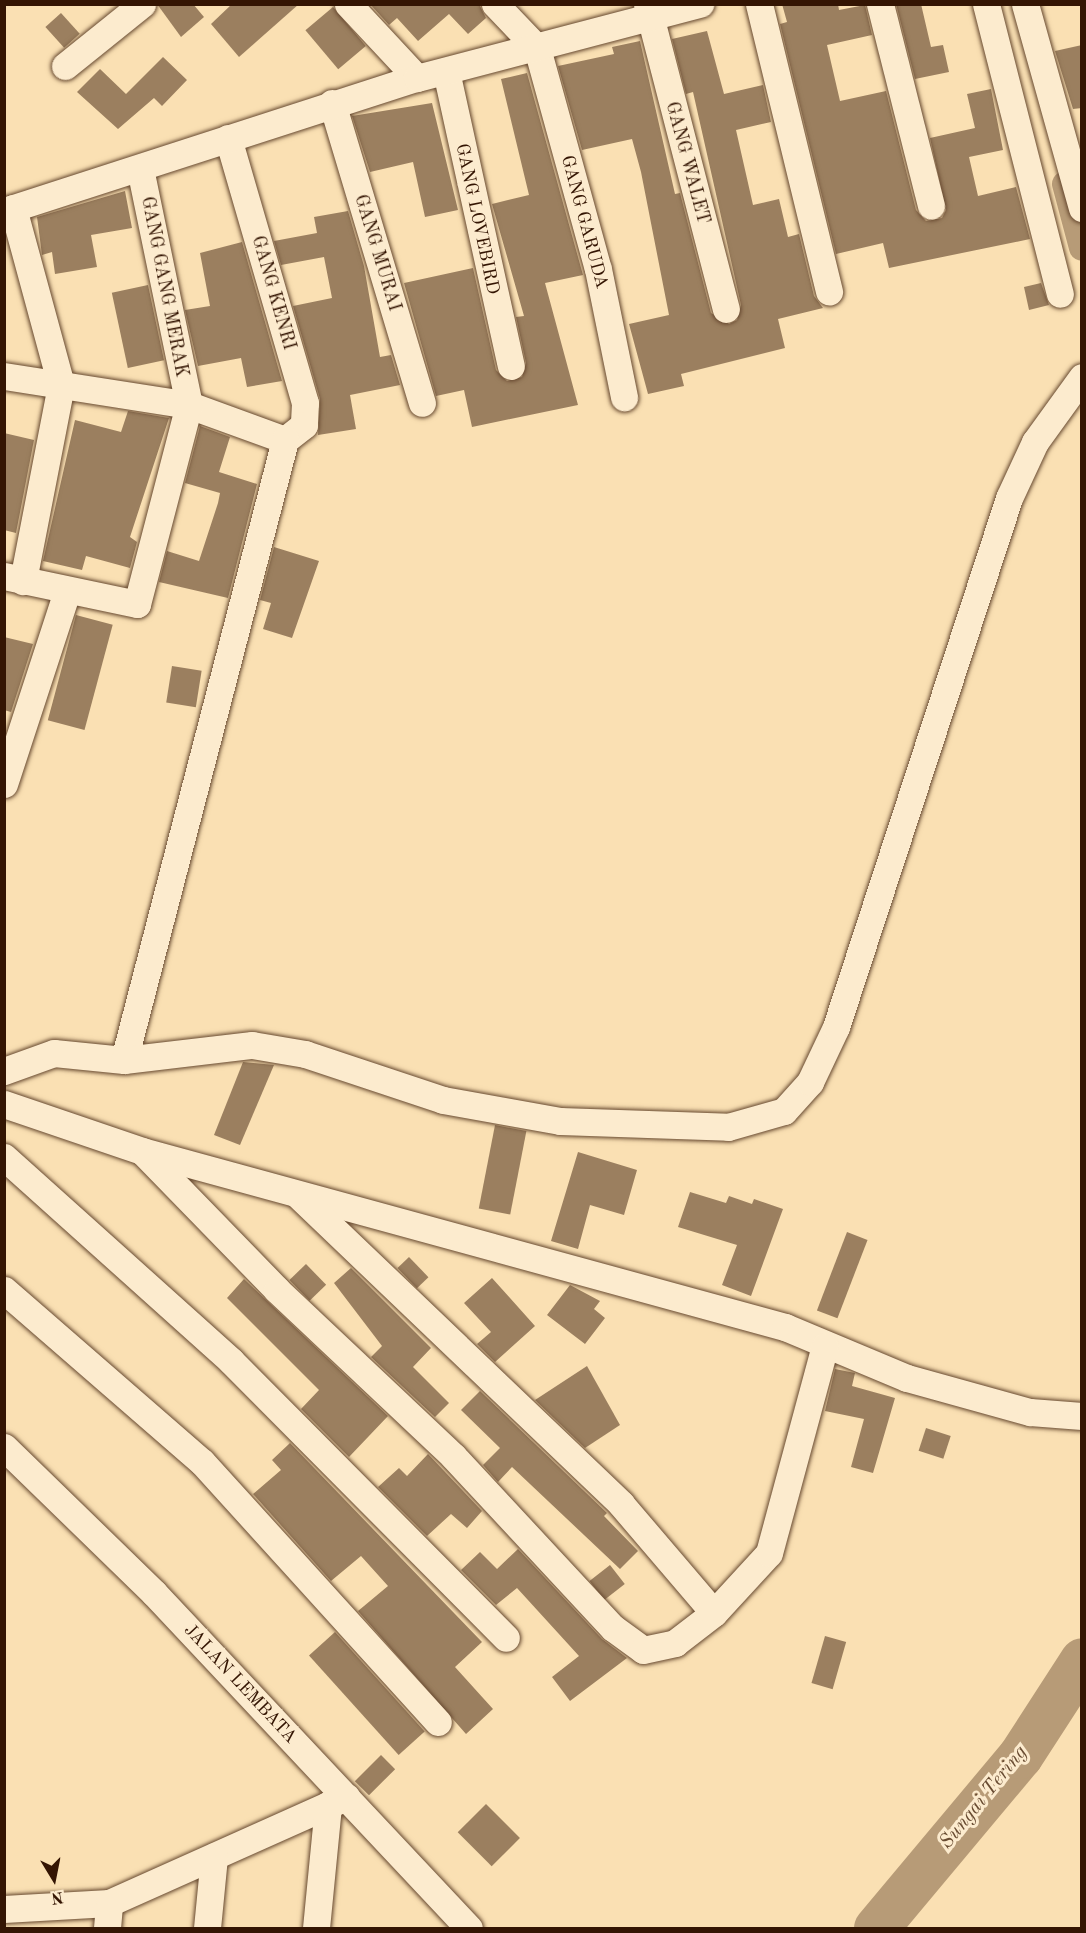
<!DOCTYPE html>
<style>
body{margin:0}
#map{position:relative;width:1086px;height:1933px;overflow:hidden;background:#fae0b3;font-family:"Old Standard TT",serif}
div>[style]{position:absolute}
.canal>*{height:26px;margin:-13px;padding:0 13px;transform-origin:13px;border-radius:13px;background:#b79b77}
.river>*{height:45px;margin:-22.5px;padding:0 22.5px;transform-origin:22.5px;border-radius:22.5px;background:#b79b77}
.building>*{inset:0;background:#9b7f5f;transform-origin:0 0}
.roads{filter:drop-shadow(0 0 2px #66482f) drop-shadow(0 0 2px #66482f)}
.minor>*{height:27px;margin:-13.5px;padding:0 13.5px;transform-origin:13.5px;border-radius:13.5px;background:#fcebce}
span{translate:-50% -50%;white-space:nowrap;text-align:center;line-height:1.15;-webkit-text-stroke:6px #fcebce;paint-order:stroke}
.street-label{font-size:18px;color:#341503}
.water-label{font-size:20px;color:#684b31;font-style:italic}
.frame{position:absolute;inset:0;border:6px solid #341503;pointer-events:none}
.north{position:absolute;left:24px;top:1849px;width:60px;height:60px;-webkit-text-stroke:4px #fcebce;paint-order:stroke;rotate:170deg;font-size:16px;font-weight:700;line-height:24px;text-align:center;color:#341503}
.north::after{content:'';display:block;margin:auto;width:21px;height:27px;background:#341503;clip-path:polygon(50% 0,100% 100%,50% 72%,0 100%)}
</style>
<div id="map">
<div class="canal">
<div style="left:1065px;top:184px;width:66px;rotate:75.1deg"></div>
</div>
<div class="river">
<div style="left:876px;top:1928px;width:224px;rotate:-50.1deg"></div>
<div style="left:1020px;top:1756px;width:114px;rotate:-57.1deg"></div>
</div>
<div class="building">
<div style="clip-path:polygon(157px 4px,193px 4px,204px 17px,181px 37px)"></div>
<div style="clip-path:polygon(232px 4px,299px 4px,239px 57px,211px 24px)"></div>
<div style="clip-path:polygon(370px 4px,479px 4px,486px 18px,468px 34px,449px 14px,418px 41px,397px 18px,389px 25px)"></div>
<div style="clip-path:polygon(782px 4px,838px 4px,839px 10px,865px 5px,872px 35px,827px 45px,840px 101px,886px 91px,916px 210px,926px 221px,942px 218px,946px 210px,930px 138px,975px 128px,967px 94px,991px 89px,1003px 150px,969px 157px,978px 196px,1016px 187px,1030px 239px,889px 268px,883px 243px,836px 254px,780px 24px,787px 22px)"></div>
<div style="clip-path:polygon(896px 4px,921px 4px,931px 47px,943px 45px,949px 72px,915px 79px)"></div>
<div style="left:333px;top:7px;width:51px;height:36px;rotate:50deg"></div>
<div style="left:61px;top:13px;width:28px;height:21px;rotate:48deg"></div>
<div style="clip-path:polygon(707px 31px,724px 94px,763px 85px,771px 122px,736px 130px,753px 205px,779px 199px,788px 237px,799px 234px,814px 296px,823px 308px,778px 319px,785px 348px,681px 374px,684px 386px,648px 394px,629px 324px,669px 315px,641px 172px,632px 139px,582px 150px,558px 66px,614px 54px,612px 47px,640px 41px,675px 194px,680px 193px,711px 313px,729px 324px,737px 320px,741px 305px,693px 92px,686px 94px,672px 39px)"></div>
<div style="clip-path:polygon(1082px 45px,1082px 108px,1073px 109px,1055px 51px)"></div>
<div style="clip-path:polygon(163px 57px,187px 80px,162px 106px,154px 98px,118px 129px,77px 92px,100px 69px,126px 94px)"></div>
<div style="clip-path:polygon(527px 73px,583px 275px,545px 283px,578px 405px,472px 427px,464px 390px,436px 396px,404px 283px,473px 268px,496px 370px,507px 381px,522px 377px,526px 363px,516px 317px,524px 316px,492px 204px,529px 195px,501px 79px)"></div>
<div style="clip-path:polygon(432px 103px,458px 210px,425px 217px,413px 162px,370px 172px,352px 116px)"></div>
<div style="clip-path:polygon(125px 191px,132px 228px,91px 235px,97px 267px,55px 274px,52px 252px,42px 255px,37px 217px)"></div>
<div style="clip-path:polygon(348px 211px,364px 266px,380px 357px,391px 355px,400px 385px,350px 395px,356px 429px,318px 435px,320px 399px,293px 306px,332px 298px,324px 257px,281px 265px,274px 241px,317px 233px,314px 217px)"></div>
<div style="clip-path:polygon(242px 242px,282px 381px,247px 387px,241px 358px,198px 366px,185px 310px,210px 306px,200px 253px)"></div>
<div style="clip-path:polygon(1041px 283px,1049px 305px,1029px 310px,1024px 287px)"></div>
<div style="left:148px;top:285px;width:77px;height:37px;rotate:78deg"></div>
<div style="clip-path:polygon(128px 411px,169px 418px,130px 537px,137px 542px,130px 568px,86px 556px,82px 570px,43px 561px,75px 420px,121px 432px)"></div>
<div style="clip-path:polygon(200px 426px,230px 437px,219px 472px,257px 484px,228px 598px,159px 582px,167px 551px,199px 561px,218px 503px,220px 493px,185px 483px)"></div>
<div style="clip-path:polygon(4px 433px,34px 440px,16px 533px,4px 530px)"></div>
<div style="clip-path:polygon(274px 547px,319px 561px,292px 638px,263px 629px,271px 603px,260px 600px)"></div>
<div style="left:76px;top:615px;width:38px;height:109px;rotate:15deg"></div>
<div style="clip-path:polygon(4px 637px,33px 644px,11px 712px,4px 710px)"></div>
<div style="left:172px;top:666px;width:30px;height:37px;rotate:9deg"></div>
<div style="clip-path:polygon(243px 1062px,274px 1065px,240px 1145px,214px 1135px)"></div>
<div style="left:495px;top:1125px;width:32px;height:85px;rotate:11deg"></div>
<div style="clip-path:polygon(578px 1152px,637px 1170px,624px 1215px,590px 1205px,578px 1249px,551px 1241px)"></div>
<div style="clip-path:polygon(690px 1192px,726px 1203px,729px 1196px,752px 1204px,754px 1199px,783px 1209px,751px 1296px,722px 1285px,737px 1245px,678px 1227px)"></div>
<div style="left:847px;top:1232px;width:22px;height:84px;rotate:21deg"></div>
<div style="left:409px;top:1257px;width:28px;height:16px;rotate:46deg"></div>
<div style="left:306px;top:1264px;width:29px;height:23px;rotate:46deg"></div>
<div style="clip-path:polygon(351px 1268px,431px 1348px,413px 1367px,449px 1403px,435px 1417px,371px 1357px,382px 1346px,334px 1283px)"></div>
<div style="clip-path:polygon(492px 1278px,535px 1326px,495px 1362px,477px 1344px,491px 1332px,464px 1303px)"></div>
<div style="clip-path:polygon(244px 1279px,388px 1416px,349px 1457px,301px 1409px,319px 1390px,227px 1298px)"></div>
<div style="clip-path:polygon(570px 1285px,600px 1301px,594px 1309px,605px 1318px,585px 1344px,547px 1315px)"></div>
<div style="clip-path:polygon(587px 1366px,620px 1425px,585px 1448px,535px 1400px)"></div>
<div style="clip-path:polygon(835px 1369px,855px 1373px,852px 1386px,895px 1398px,873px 1473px,851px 1467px,864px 1419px,825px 1411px)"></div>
<div style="clip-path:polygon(480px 1391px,607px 1513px,604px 1516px,638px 1551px,620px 1569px,512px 1467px,498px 1482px,483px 1465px,500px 1448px,461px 1410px)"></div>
<div style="left:926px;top:1428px;width:26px;height:24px;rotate:18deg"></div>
<div style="clip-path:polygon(290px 1443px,482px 1642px,455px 1667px,493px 1709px,466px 1734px,358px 1611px,388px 1586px,361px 1556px,331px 1581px,253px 1494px,281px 1470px,272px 1460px)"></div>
<div style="clip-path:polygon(428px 1454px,482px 1511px,467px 1528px,451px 1514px,427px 1536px,378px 1487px,399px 1468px,407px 1476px)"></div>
<div style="clip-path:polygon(518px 1549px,602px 1639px,627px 1658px,570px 1701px,552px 1677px,579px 1656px,517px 1588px,496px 1605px,461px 1570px,480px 1552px,497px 1569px)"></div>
<div style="left:610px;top:1565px;width:24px;height:26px;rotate:52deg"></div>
<div style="left:335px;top:1632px;width:134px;height:35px;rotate:48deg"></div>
<div style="left:825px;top:1636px;width:22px;height:49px;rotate:16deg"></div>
<div style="left:381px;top:1755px;width:20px;height:37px;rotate:45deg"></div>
<div style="left:486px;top:1804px;width:48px;height:40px;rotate:45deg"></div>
</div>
<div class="roads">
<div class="minor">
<div style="left:348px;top:4px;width:101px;rotate:47deg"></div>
<div style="left:495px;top:4px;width:61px;rotate:46.3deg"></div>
<div style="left:537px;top:48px;width:229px;rotate:74.6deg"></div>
<div style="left:598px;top:269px;width:131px;rotate:78.5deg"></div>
<div style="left:647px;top:4px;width:315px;rotate:75.5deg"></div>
<div style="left:759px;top:4px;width:296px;rotate:76.3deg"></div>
<div style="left:880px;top:4px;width:208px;rotate:75.8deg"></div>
<div style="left:986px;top:4px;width:299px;rotate:75.7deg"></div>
<div style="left:1025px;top:4px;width:212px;rotate:74.4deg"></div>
<div style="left:65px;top:66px;width:99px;rotate:-38.8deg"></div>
<div style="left:446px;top:71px;width:302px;rotate:77.6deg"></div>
<div style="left:332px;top:103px;width:313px;rotate:73.3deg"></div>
<div style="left:228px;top:138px;width:276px;rotate:73.8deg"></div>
<div style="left:305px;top:403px;width:22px;rotate:93deg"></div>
<div style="left:304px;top:425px;width:24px;rotate:142deg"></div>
<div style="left:13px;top:208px;width:183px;rotate:74.8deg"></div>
<div style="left:61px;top:385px;width:200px;rotate:101deg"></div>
<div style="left:4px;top:211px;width:434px;rotate:-17.9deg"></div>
<div style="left:417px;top:78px;width:293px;rotate:-14.7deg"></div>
<div style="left:4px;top:376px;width:187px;rotate:8.9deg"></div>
<div style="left:189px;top:405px;width:102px;rotate:20deg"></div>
<div style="left:4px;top:576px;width:136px;rotate:11.9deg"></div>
<div style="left:137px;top:604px;width:206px;rotate:-75.4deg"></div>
<div style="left:189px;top:405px;width:241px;rotate:-101.7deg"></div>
<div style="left:4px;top:784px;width:203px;rotate:-71.9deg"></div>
<div style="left:124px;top:1060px;width:641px;rotate:-75.44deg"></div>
<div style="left:4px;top:1071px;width:53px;rotate:-19.8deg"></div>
<div style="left:54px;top:1053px;width:70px;rotate:5.7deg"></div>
<div style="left:124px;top:1060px;width:129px;rotate:-6.7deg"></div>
<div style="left:252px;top:1045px;width:54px;rotate:9.6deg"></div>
<div style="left:305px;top:1054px;width:145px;rotate:18.4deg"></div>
<div style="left:443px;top:1100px;width:119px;rotate:10.2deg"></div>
<div style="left:560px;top:1121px;width:168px;rotate:2deg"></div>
<div style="left:728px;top:1127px;width:58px;rotate:-15.9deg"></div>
<div style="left:784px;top:1111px;width:39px;rotate:-48deg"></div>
<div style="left:810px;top:1082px;width:61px;rotate:-64.7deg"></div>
<div style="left:836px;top:1027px;width:557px;rotate:-71.89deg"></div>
<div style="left:1009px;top:498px;width:62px;rotate:-65.1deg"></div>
<div style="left:1035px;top:442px;width:80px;rotate:-54.1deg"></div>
<div style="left:4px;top:1104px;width:146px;rotate:18.8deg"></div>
<div style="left:142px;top:1151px;width:667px;rotate:15.31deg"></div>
<div style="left:785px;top:1327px;width:132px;rotate:22.7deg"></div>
<div style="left:907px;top:1378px;width:128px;rotate:15.5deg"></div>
<div style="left:1030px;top:1412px;width:52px;rotate:4.4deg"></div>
<div style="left:143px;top:1152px;width:192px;rotate:45.8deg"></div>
<div style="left:277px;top:1290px;width:242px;rotate:43.3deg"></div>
<div style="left:453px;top:1456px;width:235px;rotate:47.1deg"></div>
<div style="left:613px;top:1628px;width:37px;rotate:36deg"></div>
<div style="left:643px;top:1650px;width:33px;rotate:-12deg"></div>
<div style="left:675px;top:1643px;width:49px;rotate:-37.6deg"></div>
<div style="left:714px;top:1613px;width:81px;rotate:-47.5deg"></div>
<div style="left:769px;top:1553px;width:214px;rotate:-74.9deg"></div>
<div style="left:4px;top:1157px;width:305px;rotate:41.9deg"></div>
<div style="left:231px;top:1361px;width:390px;rotate:45.2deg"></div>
<div style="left:298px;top:1195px;width:447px;rotate:43.7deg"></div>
<div style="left:621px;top:1504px;width:143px;rotate:49.5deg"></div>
<div style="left:4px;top:1290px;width:262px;rotate:41deg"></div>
<div style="left:202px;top:1462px;width:351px;rotate:47.8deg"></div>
<div style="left:4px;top:1447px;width:209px;rotate:44.2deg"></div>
<div style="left:154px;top:1593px;width:460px;rotate:46.8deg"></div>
<div style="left:4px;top:1909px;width:105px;rotate:-3.3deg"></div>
<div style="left:109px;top:1903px;width:260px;rotate:-24.1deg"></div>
<div style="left:107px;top:1928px;width:25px;rotate:-85deg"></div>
<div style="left:207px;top:1928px;width:72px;rotate:-84.4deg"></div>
<div style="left:316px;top:1928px;width:124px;rotate:-84.4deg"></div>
</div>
</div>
<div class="street-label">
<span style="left:687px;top:163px;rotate:75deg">GANG WALET</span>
<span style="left:477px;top:219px;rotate:78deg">GANG LOVEBIRD</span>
<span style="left:584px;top:222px;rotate:75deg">GANG GARUDA</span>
<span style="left:377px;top:253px;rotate:73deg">GANG MURAI</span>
<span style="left:164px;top:287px;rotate:79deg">GANG GANG MERAK</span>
<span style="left:273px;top:293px;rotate:74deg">GANG KENRI</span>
<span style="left:240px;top:1684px;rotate:47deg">JALAN LEMBATA</span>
</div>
<div class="water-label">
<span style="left:984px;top:1798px;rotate:-51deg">Sungai Tering</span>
</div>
<div class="frame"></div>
<div class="north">N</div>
</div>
